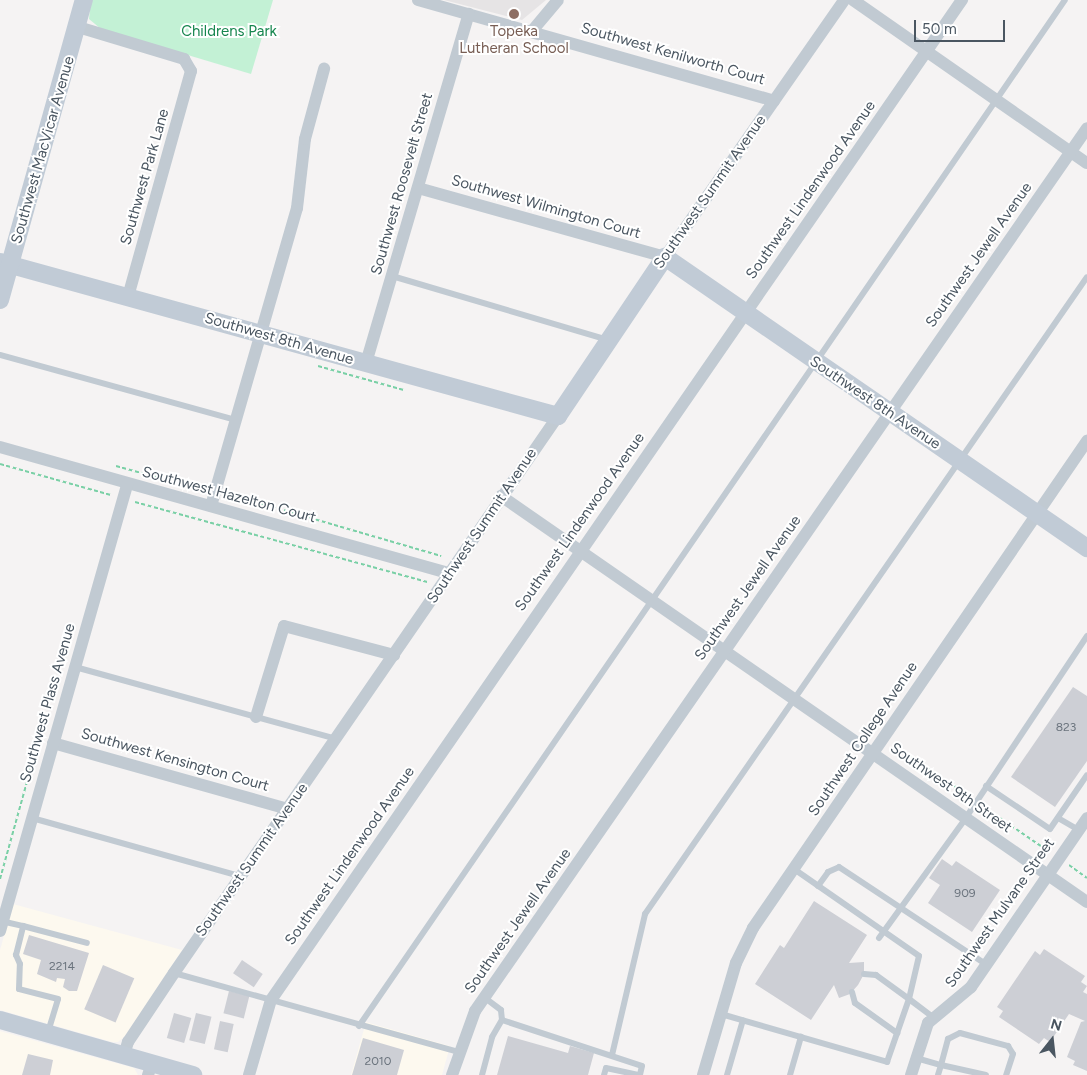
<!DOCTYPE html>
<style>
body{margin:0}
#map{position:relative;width:1087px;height:1075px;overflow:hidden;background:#f5f3f3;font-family:Figtree,sans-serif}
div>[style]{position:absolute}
.commercial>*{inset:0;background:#fdf9ef}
.education>*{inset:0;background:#e6e4e5}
.green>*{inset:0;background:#c3f1d5}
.building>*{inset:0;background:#cdcfd5;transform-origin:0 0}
.path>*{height:2px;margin-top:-1px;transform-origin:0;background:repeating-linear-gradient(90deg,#7ad0a6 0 4px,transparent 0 6.5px)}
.lane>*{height:6px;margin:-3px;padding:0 3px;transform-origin:3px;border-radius:3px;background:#c1cad2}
.street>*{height:12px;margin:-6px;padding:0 6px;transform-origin:6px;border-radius:6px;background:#c1cad2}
.secondary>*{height:18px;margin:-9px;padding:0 9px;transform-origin:9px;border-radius:9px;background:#c1cbd6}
.dots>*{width:14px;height:14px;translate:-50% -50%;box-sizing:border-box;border:2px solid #fff;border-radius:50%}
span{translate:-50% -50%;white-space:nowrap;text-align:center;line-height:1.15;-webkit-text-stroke:4px #fff;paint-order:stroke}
.number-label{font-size:12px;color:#6b747e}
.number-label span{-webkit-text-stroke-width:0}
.education-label{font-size:15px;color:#785e54}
.park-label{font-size:15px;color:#17864f}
.street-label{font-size:15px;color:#4a5661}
.north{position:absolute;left:1027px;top:1015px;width:50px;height:50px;-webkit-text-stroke:4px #fff;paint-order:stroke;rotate:16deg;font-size:14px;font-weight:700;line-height:20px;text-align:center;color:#4a5661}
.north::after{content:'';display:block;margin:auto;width:18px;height:22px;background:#4a5661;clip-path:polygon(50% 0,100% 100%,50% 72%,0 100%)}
.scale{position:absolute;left:914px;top:20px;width:91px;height:22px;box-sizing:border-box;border:2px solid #4a5661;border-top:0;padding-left:6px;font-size:15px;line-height:18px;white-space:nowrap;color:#4a5661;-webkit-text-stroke:4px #fff;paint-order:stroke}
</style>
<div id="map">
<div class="commercial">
<div style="clip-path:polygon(13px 904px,182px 950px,125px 1036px,118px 1042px,112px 1042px,0 1010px,0 950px)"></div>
<div style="clip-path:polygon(366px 1022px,450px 1046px,442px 1075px,351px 1075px)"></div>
<div style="clip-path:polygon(0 1031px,134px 1068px,138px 1075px,0 1075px)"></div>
</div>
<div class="education">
<div style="clip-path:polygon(444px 0,546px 0,522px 20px)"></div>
</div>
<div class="green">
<div style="clip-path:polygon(91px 0,273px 0,251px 74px,101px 29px,89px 19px)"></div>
</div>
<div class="building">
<div style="clip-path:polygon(1073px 687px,1087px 696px,1087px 761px,1055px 807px,1011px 777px)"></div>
<div style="clip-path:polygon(942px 859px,952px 866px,956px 861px,1000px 890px,972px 932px,928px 903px,940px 885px,929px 878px)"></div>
<div style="clip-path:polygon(814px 901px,867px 935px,849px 963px,864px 962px,864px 974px,858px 985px,850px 994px,839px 998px,834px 985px,811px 1020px,755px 984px,780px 945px,784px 948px)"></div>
<div style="clip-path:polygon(29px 935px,89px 953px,77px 991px,69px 991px,63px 987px,65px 979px,57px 978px,56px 982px,37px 974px,41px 960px,23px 954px)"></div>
<div style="clip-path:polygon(1044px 949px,1085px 976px,1081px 982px,1087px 986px,1083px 992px,1087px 994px,1087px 1071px,1073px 1065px,1075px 1061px,1067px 1057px,1081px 1022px,1085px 1021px,1069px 1014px,1050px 1042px,1044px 1038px,1039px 1044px,999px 1017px,1003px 1011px,997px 1007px,1035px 951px,1040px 955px)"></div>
<div style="left:242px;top:960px;width:25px;height:16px;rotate:34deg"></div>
<div style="left:103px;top:965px;width:34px;height:48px;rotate:23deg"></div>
<div style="left:229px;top:991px;width:21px;height:23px;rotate:14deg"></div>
<div style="left:174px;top:1013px;width:18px;height:26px;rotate:16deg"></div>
<div style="left:196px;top:1013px;width:16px;height:28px;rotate:14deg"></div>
<div style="left:220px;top:1021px;width:14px;height:29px;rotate:12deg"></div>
<div style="clip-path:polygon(508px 1036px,568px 1053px,570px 1046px,594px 1053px,588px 1075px,497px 1075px)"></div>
<div style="clip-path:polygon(363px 1038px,404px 1050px,397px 1075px,352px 1075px)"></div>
<div style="clip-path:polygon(28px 1054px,53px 1060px,50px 1075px,22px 1075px)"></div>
</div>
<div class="path">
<div style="left:318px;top:366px;width:89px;rotate:15.6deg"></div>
<div style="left:0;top:464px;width:115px;rotate:15.6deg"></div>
<div style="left:116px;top:466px;width:90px;rotate:15.4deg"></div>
<div style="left:228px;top:494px;width:222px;rotate:16.2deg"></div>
<div style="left:135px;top:502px;width:303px;rotate:15.3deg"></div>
<div style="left:900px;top:749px;width:85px;rotate:34.4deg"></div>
<div style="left:984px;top:807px;width:78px;rotate:34.5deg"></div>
<div style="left:1069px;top:865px;width:22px;rotate:36deg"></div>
<div style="left:0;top:879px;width:116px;rotate:-74.5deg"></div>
</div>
<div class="lane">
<div style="left:392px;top:276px;width:225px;rotate:16.5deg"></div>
<div style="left:0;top:355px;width:245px;rotate:15.4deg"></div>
<div style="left:75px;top:667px;width:271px;rotate:15.4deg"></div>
<div style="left:986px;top:786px;width:77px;rotate:33.9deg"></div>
<div style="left:1050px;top:829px;width:65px;rotate:-55.6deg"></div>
<div style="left:32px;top:818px;width:216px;rotate:15.6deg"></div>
<div style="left:1058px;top:818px;width:24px;rotate:30deg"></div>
<div style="left:794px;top:869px;width:152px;rotate:34.8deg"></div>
<div style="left:919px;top:956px;width:44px;rotate:103.1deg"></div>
<div style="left:909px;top:999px;width:41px;rotate:-144deg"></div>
<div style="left:876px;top:975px;width:12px;rotate:-175deg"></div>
<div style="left:818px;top:886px;width:17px;rotate:-54deg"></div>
<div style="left:828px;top:872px;width:12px;rotate:-24deg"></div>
<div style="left:839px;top:867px;width:178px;rotate:33.5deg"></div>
<div style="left:1px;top:921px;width:23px;rotate:13deg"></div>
<div style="left:879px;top:938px;width:147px;rotate:-54.1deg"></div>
<div style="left:965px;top:819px;width:220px;rotate:-56.3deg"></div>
<div style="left:174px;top:973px;width:295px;rotate:15.5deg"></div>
<div style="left:852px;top:992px;width:11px;rotate:75deg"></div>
<div style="left:855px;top:1003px;width:52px;rotate:35.5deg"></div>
<div style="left:721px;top:1014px;width:173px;rotate:16.1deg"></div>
<div style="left:887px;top:1062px;width:67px;rotate:-70.8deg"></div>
<div style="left:909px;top:999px;width:30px;rotate:37deg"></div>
<div style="left:502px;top:1020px;width:147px;rotate:18.2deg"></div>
<div style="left:642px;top:1066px;width:9px;rotate:103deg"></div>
<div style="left:359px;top:1026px;width:1245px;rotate:-55.47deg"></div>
<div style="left:48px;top:1032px;width:34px;rotate:-73deg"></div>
<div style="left:58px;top:999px;width:40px;rotate:-165.6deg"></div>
<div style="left:19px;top:989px;width:25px;rotate:-88deg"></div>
<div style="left:20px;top:964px;width:10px;rotate:-114deg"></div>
<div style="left:16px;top:955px;width:30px;rotate:-76deg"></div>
<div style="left:23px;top:926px;width:66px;rotate:14.9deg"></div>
<div style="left:612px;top:1055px;width:145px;rotate:-76.8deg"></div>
<div style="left:645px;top:914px;width:775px;rotate:-55.24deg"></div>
<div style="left:916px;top:1058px;width:26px;rotate:16deg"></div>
<div style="left:941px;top:1065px;width:27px;rotate:-75deg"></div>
<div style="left:948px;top:1039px;width:13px;rotate:-27deg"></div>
<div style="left:960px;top:1033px;width:50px;rotate:15.2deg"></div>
<div style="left:1008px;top:1046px;width:9px;rotate:58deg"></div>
<div style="left:1013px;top:1054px;width:22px;rotate:108deg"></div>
<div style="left:482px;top:1075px;width:39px;rotate:-75deg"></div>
<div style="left:492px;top:1037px;width:20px;rotate:-60deg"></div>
<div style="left:502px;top:1020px;width:10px;rotate:-96deg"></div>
<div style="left:501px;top:1010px;width:21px;rotate:-143deg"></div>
<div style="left:604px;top:1075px;width:7px;rotate:-74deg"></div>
<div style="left:606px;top:1068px;width:33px;rotate:12deg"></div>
<div style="left:727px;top:1075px;width:57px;rotate:-73.8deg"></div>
<div style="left:790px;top:1075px;width:40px;rotate:-74deg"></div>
<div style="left:938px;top:1075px;width:10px;rotate:-73deg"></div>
<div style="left:941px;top:1065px;width:46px;rotate:12.5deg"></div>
</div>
<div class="street">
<div style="left:418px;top:0;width:370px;rotate:15.8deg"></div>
<div style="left:853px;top:0;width:285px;rotate:34.9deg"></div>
<div style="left:78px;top:27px;width:111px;rotate:16.8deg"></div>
<div style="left:184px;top:59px;width:14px;rotate:60deg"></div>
<div style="left:191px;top:71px;width:235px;rotate:105.6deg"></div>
<div style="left:532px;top:31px;width:40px;rotate:-50deg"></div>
<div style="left:418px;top:188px;width:256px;rotate:15.6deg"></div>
<div style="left:665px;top:257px;width:313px;rotate:-55.1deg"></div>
<div style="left:366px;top:363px;width:364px;rotate:-73.6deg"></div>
<div style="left:0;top:447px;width:466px;rotate:15.7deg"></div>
<div style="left:501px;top:496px;width:713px;rotate:34.72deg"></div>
<div style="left:211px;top:506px;width:310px;rotate:-73.9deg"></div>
<div style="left:297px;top:208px;width:69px;rotate:-83.4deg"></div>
<div style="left:305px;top:139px;width:73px;rotate:-74.8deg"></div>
<div style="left:256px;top:717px;width:95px;rotate:-72.9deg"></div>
<div style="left:284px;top:626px;width:114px;rotate:14.8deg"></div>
<div style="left:53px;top:743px;width:244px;rotate:15.7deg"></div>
<div style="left:0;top:931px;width:465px;rotate:-74.1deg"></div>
<div style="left:124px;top:1055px;width:14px;rotate:-73deg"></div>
<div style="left:128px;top:1042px;width:83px;rotate:-56.3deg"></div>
<div style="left:174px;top:973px;width:677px;rotate:-55.42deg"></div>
<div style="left:148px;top:1075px;width:13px;rotate:-72deg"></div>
<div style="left:249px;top:1075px;width:78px;rotate:-73.7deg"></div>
<div style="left:271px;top:1000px;width:1216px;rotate:-55.36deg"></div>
<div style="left:452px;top:1075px;width:68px;rotate:-70.2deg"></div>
<div style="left:475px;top:1011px;width:1074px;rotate:-55.27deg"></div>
<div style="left:703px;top:1075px;width:117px;rotate:-73.6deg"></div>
<div style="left:736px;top:963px;width:39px;rotate:-64deg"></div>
<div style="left:753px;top:928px;width:591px;rotate:-55.56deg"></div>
<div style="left:911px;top:1075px;width:55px;rotate:-71.9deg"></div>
<div style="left:928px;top:1023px;width:56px;rotate:-39.9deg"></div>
<div style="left:971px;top:987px;width:205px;rotate:-55.5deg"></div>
</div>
<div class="secondary">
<div style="left:0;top:262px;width:579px;rotate:15.43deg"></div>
<div style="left:558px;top:416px;width:192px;rotate:-56.1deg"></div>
<div style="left:665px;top:257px;width:513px;rotate:34.59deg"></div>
<div style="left:0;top:300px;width:312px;rotate:-74.4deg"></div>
<div style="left:0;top:1020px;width:201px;rotate:15.9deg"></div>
</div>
<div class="dots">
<div style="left:514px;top:14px;background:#8d6e63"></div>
</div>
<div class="number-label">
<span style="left:1066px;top:728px">823</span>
<span style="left:965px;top:894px">909</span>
<span style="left:62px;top:967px">2214</span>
<span style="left:378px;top:1062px">2010</span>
</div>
<div class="education-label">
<span style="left:514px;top:40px">Topeka<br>Lutheran School</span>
</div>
<div class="park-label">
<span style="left:229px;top:32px">Childrens Park</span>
</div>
<div class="street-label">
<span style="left:673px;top:54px;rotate:16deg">Southwest Kenilworth Court</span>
<span style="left:43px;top:150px;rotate:-74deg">Southwest MacVicar Avenue</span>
<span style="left:145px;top:177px;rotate:-74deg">Southwest Park Lane</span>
<span style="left:402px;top:184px;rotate:-74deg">Southwest Roosevelt Street</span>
<span style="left:811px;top:190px;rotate:-55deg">Southwest Lindenwood Avenue</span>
<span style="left:710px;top:192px;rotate:-55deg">Southwest Summit Avenue</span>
<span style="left:546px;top:207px;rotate:16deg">Southwest Wilmington Court</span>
<span style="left:979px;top:255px;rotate:-55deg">Southwest Jewell Avenue</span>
<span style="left:279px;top:339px;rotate:16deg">Southwest 8th Avenue</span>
<span style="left:875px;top:403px;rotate:34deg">Southwest 8th Avenue</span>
<span style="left:229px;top:495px;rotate:15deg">Southwest Hazelton Court</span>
<span style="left:580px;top:522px;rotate:-55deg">Southwest Lindenwood Avenue</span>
<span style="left:482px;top:526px;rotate:-56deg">Southwest Summit Avenue</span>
<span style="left:748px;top:588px;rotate:-55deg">Southwest Jewell Avenue</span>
<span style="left:48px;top:703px;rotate:-74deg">Southwest Plass Avenue</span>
<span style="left:863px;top:739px;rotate:-56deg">Southwest College Avenue</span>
<span style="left:175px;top:760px;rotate:16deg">Southwest Kensington Court</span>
<span style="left:951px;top:788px;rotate:35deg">Southwest 9th Street</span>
<span style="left:350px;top:856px;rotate:-55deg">Southwest Lindenwood Avenue</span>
<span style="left:252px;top:860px;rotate:-55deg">Southwest Summit Avenue</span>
<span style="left:1000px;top:913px;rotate:-55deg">Southwest Mulvane Street</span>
<span style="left:518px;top:921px;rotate:-55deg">Southwest Jewell Avenue</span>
</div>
<div class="north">N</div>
<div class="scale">50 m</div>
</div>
